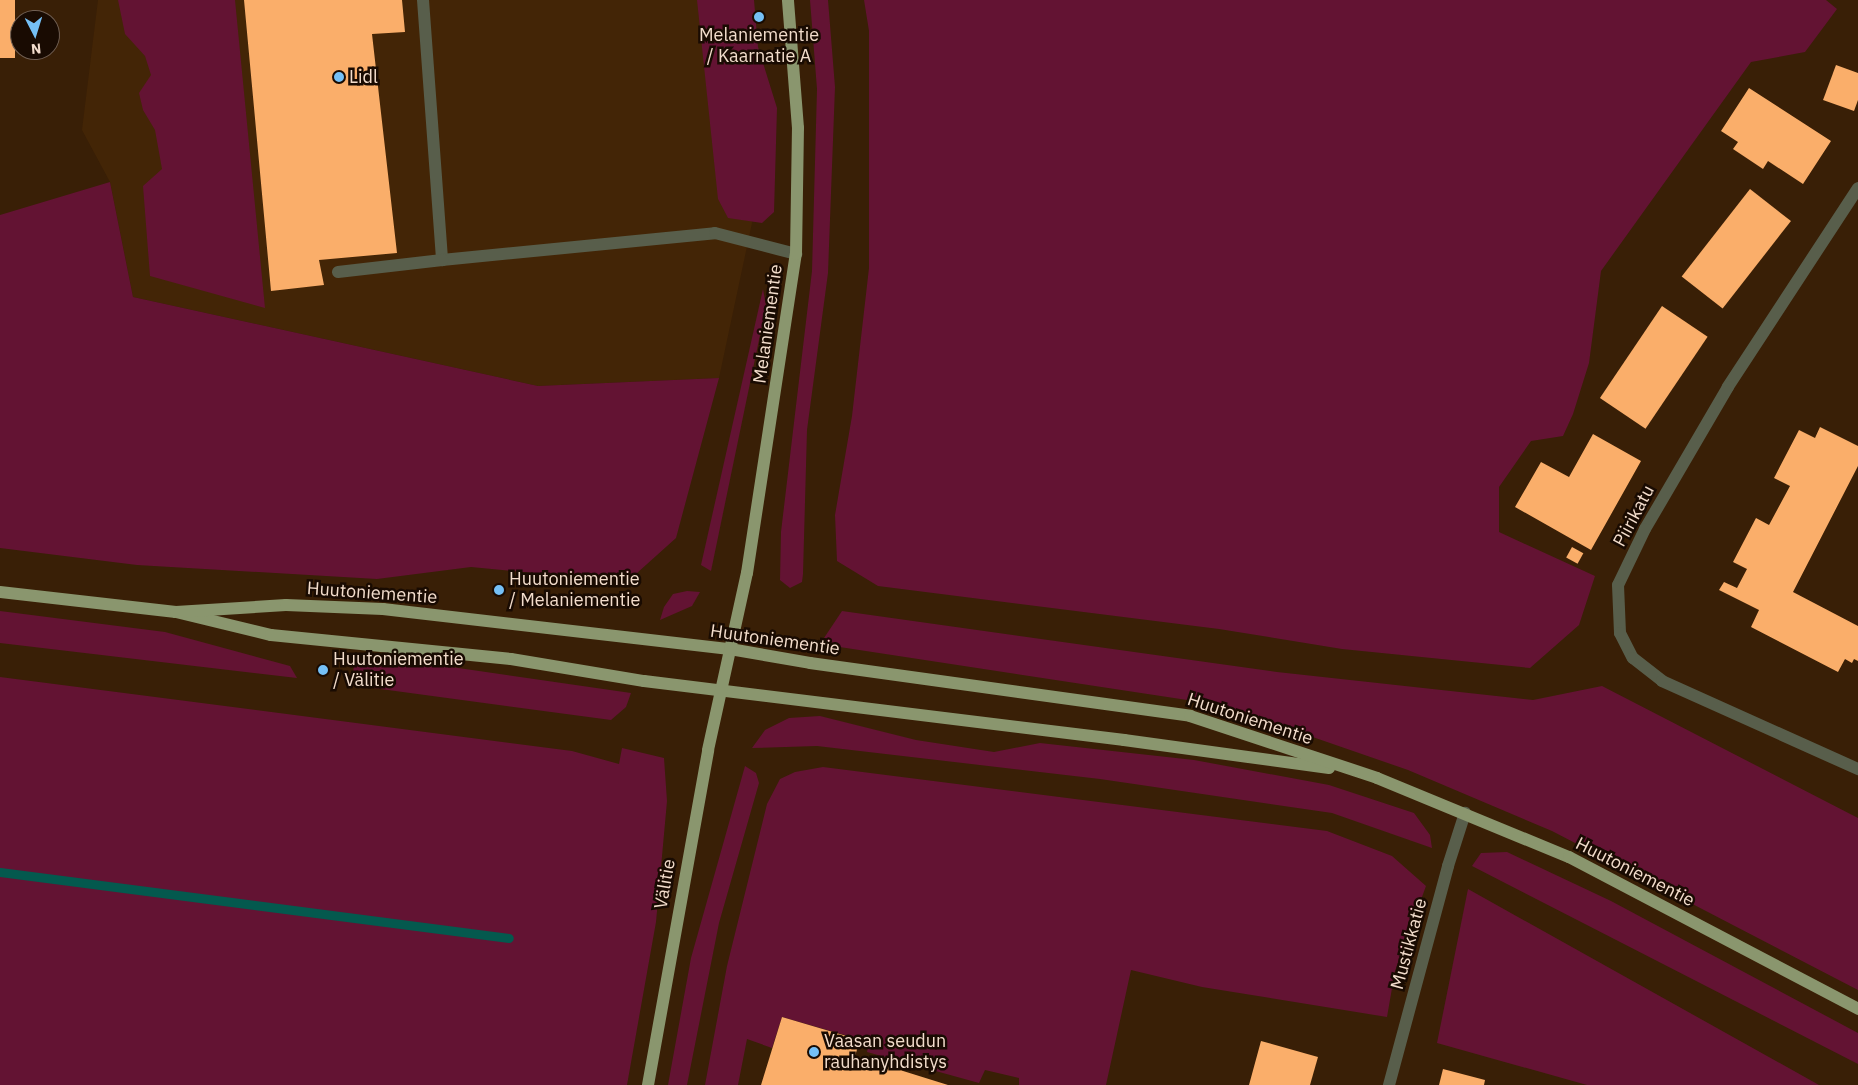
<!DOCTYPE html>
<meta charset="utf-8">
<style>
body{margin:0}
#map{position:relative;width:1858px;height:1085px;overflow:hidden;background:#391f06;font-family:"IBM Plex Sans",sans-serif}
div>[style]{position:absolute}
.built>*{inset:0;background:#432506}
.green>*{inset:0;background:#631333}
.stream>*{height:9px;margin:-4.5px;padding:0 4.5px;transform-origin:4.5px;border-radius:4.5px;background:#04594e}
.building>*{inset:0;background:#faae6a;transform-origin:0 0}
.minor>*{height:12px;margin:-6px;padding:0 6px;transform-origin:6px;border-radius:6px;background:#585e4b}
.major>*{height:12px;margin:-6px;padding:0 6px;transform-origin:6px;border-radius:6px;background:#8a966e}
.dots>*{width:14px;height:14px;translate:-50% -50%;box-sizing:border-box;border:2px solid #190b02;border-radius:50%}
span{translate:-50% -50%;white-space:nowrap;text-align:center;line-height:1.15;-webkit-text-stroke:5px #190b02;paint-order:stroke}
.poi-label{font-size:18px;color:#f3ddcc}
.left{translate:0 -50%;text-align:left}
.street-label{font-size:18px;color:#f3ddcc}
.north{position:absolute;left:10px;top:10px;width:50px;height:50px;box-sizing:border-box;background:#190b02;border:1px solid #705f53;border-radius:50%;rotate:175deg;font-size:14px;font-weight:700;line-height:20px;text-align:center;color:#f3ddcc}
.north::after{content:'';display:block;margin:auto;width:18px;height:22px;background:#75c0f6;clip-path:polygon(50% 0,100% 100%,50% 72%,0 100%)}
</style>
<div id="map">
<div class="built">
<div style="clip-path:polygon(98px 0,737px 0,752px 223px,719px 378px,538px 386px,133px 297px,110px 182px,82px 130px)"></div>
</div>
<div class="green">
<div style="clip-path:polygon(118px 0,235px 0,265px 308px,150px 276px,143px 186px,162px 169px,155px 130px,143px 110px,139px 93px,151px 75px,145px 56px,125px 34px)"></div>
<div style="clip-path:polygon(697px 0,754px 0,758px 47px,777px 108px,774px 212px,762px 223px,728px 218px,718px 199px)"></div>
<div style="clip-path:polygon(810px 0,828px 0,835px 87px,828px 273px,807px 430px,803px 574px,802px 582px,790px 588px,780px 580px,781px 532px,812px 271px,817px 89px)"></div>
<div style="clip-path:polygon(864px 0,1826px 0,1837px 9px,1805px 52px,1751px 62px,1601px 271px,1589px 363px,1573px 414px,1563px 436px,1531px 441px,1499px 487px,1499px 532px,1595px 576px,1579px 625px,1530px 668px,1342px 649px,1219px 629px,878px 586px,837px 561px,835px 515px,852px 416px,869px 268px,869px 31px)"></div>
<div style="clip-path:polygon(110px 182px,133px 297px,538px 386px,719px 378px,676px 538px,627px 582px,471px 567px,377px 579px,137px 565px,0 548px,0 215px)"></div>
<div style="clip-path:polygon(763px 289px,766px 306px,711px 571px,701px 565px)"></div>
<div style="clip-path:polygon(687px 591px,700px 592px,692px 606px,660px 620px,664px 607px,673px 594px)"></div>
<div style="clip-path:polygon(0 611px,165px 632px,290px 666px,297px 678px,0 643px)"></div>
<div style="clip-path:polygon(842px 611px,1277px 672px,1533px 700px,1602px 686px,1858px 818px,1858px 990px,1552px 831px,1408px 770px,1220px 705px,820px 644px)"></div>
<div style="clip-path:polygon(424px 663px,631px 693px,626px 707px,611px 720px,351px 685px,354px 666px)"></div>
<div style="clip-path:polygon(0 677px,572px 751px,619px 764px,622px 748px,664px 758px,667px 801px,656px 922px,627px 1085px,0 1085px)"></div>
<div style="clip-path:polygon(820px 716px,916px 740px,994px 752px,1040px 743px,1194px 760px,1329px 785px,1414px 813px,1430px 835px,1432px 848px,1332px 813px,1100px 779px,817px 746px,752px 748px,765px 730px,789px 718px)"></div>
<div style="clip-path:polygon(745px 766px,756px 773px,759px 783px,719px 923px,687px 1085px,668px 1085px,691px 958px)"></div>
<div style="clip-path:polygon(823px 767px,1327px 831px,1392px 856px,1426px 886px,1395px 971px,1387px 1017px,1202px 987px,1131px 970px,1106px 1085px,1019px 1085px,1019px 1078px,985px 1070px,979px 1083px,867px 1052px,869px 1042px,782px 1017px,772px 1048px,747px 1039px,738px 1085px,705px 1085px,727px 966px,767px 804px,780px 779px,795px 772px)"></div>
<div style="clip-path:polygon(1507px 852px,1611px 901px,1858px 1033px,1858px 1064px,1472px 866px,1481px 853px)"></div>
<div style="clip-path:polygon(1468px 889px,1819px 1085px,1587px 1085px,1437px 1043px)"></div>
</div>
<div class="stream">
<div style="left:0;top:872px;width:513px;rotate:7.39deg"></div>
</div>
<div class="building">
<div style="left:0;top:0;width:15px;height:58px"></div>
<div style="clip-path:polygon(244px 0,402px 0,405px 32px,372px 34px,397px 253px,319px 260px,324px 285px,271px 291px)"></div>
<div style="clip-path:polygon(1836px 65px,1858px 73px,1858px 100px,1854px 111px,1823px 100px)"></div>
<div style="clip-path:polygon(1749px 88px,1831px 141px,1803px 184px,1768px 161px,1763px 169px,1733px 149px,1738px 142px,1721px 131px)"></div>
<div style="left:1750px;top:189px;width:52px;height:111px;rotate:38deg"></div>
<div style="left:1662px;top:306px;width:55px;height:111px;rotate:34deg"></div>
<div style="clip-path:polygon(1820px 427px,1858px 446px,1858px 466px,1793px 592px,1858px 626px,1858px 661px,1854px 659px,1852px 663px,1845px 659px,1838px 672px,1751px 627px,1759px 610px,1719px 590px,1724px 582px,1737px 588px,1747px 569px,1733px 562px,1756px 518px,1769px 525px,1790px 486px,1774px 478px,1799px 430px,1815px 438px)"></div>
<div style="clip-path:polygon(1593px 434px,1641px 461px,1591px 550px,1515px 507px,1541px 462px,1569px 477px)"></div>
<div style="left:1572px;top:547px;width:13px;height:12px;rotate:29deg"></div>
<div style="clip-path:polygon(782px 1017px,860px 1040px,855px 1056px,948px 1085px,761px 1085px)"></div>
<div style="clip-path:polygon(1261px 1041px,1318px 1057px,1310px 1085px,1249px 1085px)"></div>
<div style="clip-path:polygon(1443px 1069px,1485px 1080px,1484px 1085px,1439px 1085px)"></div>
</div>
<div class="minor">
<div style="left:423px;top:0;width:261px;rotate:85.8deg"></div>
<div style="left:442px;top:260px;width:274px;rotate:-5.6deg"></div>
<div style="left:715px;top:233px;width:84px;rotate:14.5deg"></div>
<div style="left:1858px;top:188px;width:238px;rotate:123.2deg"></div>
<div style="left:1728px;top:387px;width:164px;rotate:120.3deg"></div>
<div style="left:1645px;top:529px;width:62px;rotate:115.7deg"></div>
<div style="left:1618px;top:585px;width:48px;rotate:87.6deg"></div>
<div style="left:1620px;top:633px;width:28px;rotate:63deg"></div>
<div style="left:1633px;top:658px;width:37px;rotate:38deg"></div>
<div style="left:1662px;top:681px;width:215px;rotate:24.2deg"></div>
<div style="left:338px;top:272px;width:105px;rotate:-6.6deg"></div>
<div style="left:1389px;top:1085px;width:227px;rotate:-74.9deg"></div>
<div style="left:1448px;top:866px;width:56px;rotate:-72.2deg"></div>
</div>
<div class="major">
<div style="left:0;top:592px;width:177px;rotate:6.5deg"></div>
<div style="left:176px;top:612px;width:98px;rotate:13.6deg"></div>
<div style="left:271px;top:635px;width:241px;rotate:5.7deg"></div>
<div style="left:511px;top:659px;width:135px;rotate:9.4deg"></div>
<div style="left:644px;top:681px;width:484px;rotate:7deg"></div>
<div style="left:1124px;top:740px;width:207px;rotate:7.8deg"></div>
<div style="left:176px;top:612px;width:110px;rotate:-3.6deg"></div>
<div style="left:286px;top:605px;width:97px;rotate:2.4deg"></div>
<div style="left:383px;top:609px;width:349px;rotate:6.6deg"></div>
<div style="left:730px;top:649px;width:81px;rotate:9.9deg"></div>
<div style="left:810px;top:663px;width:384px;rotate:7.9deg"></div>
<div style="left:1190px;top:716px;width:197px;rotate:18.3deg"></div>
<div style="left:1377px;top:778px;width:208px;rotate:22.4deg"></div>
<div style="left:1569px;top:857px;width:327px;rotate:27.7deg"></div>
<div style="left:648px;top:1085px;width:340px;rotate:-79.8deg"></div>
<div style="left:708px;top:750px;width:181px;rotate:-77.6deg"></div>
<div style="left:747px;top:573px;width:323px;rotate:-81.3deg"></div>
<div style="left:796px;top:254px;width:126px;rotate:-89.1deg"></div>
<div style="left:798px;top:128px;width:128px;rotate:-94.5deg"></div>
</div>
<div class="dots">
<div style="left:759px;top:17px;background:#75c0f6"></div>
<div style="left:339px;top:77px;background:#75c0f6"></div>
<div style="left:499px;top:590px;background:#75c0f6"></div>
<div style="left:323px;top:670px;background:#75c0f6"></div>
<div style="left:814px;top:1052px;background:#75c0f6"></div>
</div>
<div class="poi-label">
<span style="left:759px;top:46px">Melaniementie<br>/ Kaarnatie A</span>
<span class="left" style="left:349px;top:77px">Lidl</span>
<span class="left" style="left:509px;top:590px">Huutoniementie<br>/ Melaniementie</span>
<span class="left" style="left:333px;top:670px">Huutoniementie<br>/ Välitie</span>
<span class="left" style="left:824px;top:1052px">Vaasan seudun<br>rauhanyhdistys</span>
</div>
<div class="street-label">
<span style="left:768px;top:324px;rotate:-82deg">Melaniementie</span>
<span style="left:1634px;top:516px;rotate:-62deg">Piirikatu</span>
<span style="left:372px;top:593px;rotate:4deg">Huutoniementie</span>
<span style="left:775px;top:640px;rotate:8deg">Huutoniementie</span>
<span style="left:1250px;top:719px;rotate:18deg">Huutoniementie</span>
<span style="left:1635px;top:872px;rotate:27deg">Huutoniementie</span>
<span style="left:665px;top:884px;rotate:-80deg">Välitie</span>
<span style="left:1409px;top:944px;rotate:-75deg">Mustikkatie</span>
</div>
<div class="north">N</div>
</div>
